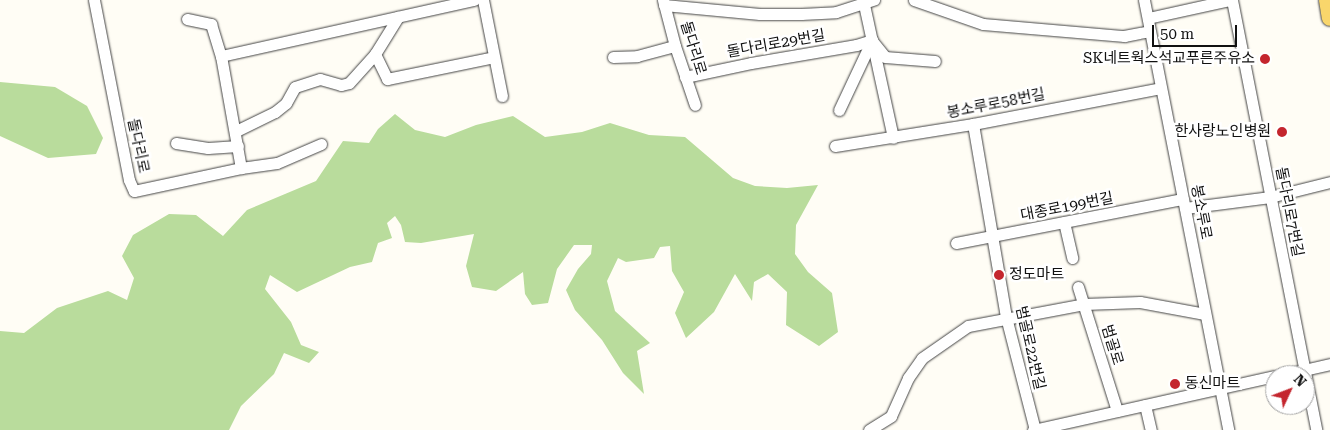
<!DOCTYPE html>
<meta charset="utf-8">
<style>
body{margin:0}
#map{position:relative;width:1330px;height:430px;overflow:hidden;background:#fffdf5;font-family:"Roboto Serif","Noto Sans KR",serif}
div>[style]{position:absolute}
.forest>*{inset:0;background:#b9dc9c}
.roads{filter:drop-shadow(0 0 1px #444) drop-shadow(0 0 1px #444)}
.street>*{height:11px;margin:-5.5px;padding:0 5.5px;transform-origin:5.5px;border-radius:5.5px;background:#fff}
.primary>*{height:16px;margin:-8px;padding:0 8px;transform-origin:8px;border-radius:8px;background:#f9d66b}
.dots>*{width:14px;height:14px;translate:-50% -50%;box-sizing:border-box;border:2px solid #fff;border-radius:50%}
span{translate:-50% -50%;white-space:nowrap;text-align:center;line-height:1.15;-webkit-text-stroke:5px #fff;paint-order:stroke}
.street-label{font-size:15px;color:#111}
.poi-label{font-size:15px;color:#111}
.right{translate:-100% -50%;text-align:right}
.left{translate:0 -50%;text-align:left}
.north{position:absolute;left:1265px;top:365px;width:50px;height:50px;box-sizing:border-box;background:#fff;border:1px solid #a0a0a0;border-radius:50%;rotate:47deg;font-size:14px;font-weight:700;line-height:20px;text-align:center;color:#111}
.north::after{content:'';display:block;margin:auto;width:18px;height:22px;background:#c4262e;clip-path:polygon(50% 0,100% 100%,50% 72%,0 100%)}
.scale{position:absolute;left:1152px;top:25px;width:85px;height:22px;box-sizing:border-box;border:2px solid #111;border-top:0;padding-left:6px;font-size:15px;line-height:18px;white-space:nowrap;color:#111;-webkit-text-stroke:4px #fff;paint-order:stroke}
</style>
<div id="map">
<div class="forest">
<div style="clip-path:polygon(0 82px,55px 87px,87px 106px,103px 138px,96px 154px,48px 158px,0 136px)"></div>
<div style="clip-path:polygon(395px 114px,415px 130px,445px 137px,476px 125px,513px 116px,545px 137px,582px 132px,610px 123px,649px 135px,685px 137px,733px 178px,755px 186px,787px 188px,818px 185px,796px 225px,795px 254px,808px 272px,832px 293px,838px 332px,819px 346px,786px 325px,787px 292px,768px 274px,754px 282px,752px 301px,735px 274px,714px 312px,686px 338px,675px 313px,684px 292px,672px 271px,670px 246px,660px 247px,654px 258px,626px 262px,618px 258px,607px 281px,615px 311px,650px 343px,637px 351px,644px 394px,623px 373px,602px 340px,575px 310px,566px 290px,578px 269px,591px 254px,592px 245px,574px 245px,557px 269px,548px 303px,532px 305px,525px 294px,523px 272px,496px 291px,472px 287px,466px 266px,474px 234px,421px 243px,405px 242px,401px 225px,395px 216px,387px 223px,392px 238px,378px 243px,372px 262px,350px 267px,297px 292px,270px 275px,265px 289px,291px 322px,301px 345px,319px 352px,309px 363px,284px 353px,274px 374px,241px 406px,229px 430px,0 430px,0 331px,24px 333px,57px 308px,108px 291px,127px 300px,134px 278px,122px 256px,133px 235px,169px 214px,196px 215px,223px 236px,247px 210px,316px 181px,343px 141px,369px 143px,378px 129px)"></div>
</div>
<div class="roads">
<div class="street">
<div style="left:94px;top:0;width:183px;rotate:79deg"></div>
<div style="left:129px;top:180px;width:12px;rotate:66deg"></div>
<div style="left:134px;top:191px;width:109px;rotate:-12.1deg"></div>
<div style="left:241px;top:168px;width:36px;rotate:-8deg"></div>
<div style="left:277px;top:163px;width:48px;rotate:-23.4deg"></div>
<div style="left:483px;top:0;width:98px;rotate:78.8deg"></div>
<div style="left:663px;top:0;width:48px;rotate:75.4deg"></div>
<div style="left:675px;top:46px;width:62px;rotate:71.3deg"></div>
<div style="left:863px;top:0;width:141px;rotate:77.7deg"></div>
<div style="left:914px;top:0;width:73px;rotate:19.2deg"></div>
<div style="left:983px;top:24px;width:142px;rotate:4.9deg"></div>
<div style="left:1124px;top:36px;width:26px;rotate:-11deg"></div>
<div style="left:1144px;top:0;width:438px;rotate:78.9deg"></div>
<div style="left:1232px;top:0;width:438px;rotate:78.9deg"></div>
<div style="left:664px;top:5px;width:96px;rotate:5.4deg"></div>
<div style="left:760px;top:14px;width:41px"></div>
<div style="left:801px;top:14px;width:35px;rotate:-3deg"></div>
<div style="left:836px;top:12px;width:40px;rotate:-18deg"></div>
<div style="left:1148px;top:18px;width:83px;rotate:-12.5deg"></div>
<div style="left:187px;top:19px;width:25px;rotate:12deg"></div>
<div style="left:211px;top:24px;width:34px;rotate:73deg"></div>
<div style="left:221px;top:56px;width:114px;rotate:79.9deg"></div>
<div style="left:873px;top:42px;width:19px;rotate:51deg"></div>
<div style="left:885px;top:57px;width:50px;rotate:4.6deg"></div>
<div style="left:375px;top:54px;width:28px;rotate:64deg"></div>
<div style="left:387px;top:79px;width:109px;rotate:-11.6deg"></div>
<div style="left:221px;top:56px;width:259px;rotate:-12.5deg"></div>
<div style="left:613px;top:57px;width:24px;rotate:-2deg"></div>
<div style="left:637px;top:56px;width:39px;rotate:-15deg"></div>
<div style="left:685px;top:77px;width:67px;rotate:-12deg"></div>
<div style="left:751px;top:63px;width:107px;rotate:-9.7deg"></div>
<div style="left:856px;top:45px;width:17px;rotate:-17deg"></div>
<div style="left:839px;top:110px;width:77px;rotate:-64.8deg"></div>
<div style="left:973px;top:124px;width:196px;rotate:80.3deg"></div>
<div style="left:1006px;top:317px;width:117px;rotate:75.6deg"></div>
<div style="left:236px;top:131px;width:43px;rotate:-26deg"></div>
<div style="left:275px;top:112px;width:14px;rotate:-39deg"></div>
<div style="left:286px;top:103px;width:18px;rotate:-61deg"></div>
<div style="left:295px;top:87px;width:26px;rotate:-18deg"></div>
<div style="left:320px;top:79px;width:22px;rotate:16deg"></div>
<div style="left:341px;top:85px;width:8px;rotate:-14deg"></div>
<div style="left:349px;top:83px;width:39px;rotate:-48deg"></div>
<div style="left:375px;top:54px;width:44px;rotate:-58.1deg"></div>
<div style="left:176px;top:143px;width:32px;rotate:9deg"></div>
<div style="left:208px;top:148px;width:30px;rotate:-4deg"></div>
<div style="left:835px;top:146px;width:140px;rotate:-9.1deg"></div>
<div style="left:973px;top:124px;width:191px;rotate:-10.8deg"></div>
<div style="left:1185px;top:208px;width:86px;rotate:-7.4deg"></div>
<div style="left:1270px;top:197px;width:62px;rotate:-14deg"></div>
<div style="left:1064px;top:222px;width:37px;rotate:77deg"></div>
<div style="left:956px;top:243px;width:231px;rotate:-11deg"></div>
<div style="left:1078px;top:287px;width:130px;rotate:72.5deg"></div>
<div style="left:1282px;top:375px;width:49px;rotate:-12.9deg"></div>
<div style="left:1145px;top:405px;width:26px;rotate:77deg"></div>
<div style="left:869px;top:430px;width:26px;rotate:-32deg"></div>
<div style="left:891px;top:416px;width:42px;rotate:-65.9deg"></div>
<div style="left:908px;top:378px;width:24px;rotate:-55deg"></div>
<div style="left:922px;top:358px;width:56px;rotate:-34.8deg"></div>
<div style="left:968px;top:326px;width:118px;rotate:-10.7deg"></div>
<div style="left:1084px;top:304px;width:56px;rotate:-2deg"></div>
<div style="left:1140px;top:302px;width:66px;rotate:10.5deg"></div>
<div style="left:1033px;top:430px;width:248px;rotate:-12.6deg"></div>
</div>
<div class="primary">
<div style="left:1327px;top:0;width:18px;rotate:81deg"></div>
</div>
</div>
<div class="dots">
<div style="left:1265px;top:59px;background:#c4262e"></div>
<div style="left:1282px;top:132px;background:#c4262e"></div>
<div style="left:999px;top:275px;background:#c4262e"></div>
<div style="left:1175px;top:384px;background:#c4262e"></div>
</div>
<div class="street-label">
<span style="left:776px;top:44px;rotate:-10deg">돌다리로29번길</span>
<span style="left:693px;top:48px;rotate:73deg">돌다리로</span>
<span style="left:996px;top:104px;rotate:-11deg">봉소루로58번길</span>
<span style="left:138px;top:146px;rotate:78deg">돌다리로</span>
<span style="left:1067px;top:207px;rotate:-11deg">대종로199번길</span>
<span style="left:1201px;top:212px;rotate:79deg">봉소루로</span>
<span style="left:1289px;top:212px;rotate:79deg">돌다리로7번길</span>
<span style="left:1112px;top:345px;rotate:73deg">범골로</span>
<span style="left:1030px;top:348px;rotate:77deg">범골로22번길</span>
</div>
<div class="poi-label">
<span class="right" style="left:1255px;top:59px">SK네트웍스석교푸른주유소</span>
<span class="right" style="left:1271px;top:132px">한사랑노인병원</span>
<span class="left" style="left:1009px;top:275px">정도마트</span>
<span class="left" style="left:1185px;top:384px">동신마트</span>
</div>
<div class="north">N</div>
<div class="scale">50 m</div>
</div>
